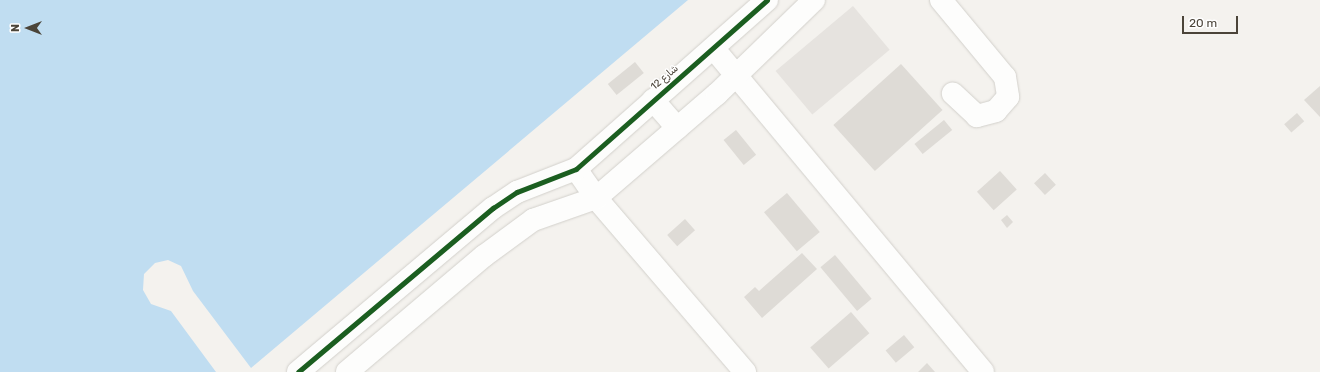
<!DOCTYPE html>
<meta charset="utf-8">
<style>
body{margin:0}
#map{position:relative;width:1320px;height:372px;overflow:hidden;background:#f4f2ee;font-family:Rubik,Vazirmatn,sans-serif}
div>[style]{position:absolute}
.parking>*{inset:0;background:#e6e3df;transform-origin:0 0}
.water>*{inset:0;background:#c0ddf1}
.building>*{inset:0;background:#dedbd6;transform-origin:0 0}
.roads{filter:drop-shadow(0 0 1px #d2d0cb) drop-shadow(0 0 1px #d2d0cb)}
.minor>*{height:22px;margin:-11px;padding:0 11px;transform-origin:11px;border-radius:11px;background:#fdfdfc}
.cycleway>*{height:5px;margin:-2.5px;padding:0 2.5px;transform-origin:2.5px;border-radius:2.5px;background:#1b5e20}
span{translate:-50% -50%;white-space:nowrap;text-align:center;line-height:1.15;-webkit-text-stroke:3px #fff;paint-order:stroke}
.street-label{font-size:10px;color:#4b4439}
.north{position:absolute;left:8px;top:8px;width:40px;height:40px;-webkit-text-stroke:3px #fff;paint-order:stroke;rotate:270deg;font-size:11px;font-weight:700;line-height:16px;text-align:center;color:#4b4439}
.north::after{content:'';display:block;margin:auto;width:14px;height:18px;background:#4b4439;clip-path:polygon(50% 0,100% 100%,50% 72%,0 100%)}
.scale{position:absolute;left:1182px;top:16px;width:56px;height:18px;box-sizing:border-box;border:2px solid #4b4439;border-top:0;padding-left:5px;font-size:12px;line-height:14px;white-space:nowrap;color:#4b4439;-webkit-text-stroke:3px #fff;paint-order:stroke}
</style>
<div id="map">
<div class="parking">
<div style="left:853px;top:6px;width:57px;height:101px;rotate:50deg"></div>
</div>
<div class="water">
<div style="clip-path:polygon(0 0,688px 0,251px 368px,193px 291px,181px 266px,168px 260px,155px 263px,144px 274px,143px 290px,151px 304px,171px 311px,216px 372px,0 372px)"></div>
</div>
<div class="building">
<div style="left:635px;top:62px;width:14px;height:35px;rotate:51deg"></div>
<div style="left:901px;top:64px;width:62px;height:91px;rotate:48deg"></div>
<div style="clip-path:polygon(1320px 86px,1320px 117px,1304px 100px)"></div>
<div style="left:1297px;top:113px;width:11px;height:17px;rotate:49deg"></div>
<div style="left:944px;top:120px;width:13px;height:38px;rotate:51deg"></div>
<div style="left:736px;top:130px;width:32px;height:16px;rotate:51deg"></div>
<div style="left:1000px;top:171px;width:25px;height:31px;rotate:48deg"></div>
<div style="left:1045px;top:173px;width:16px;height:15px;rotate:47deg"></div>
<div style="left:787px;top:193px;width:51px;height:30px;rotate:50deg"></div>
<div style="clip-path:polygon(1007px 215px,1013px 222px,1007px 228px,1001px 220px)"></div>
<div style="left:685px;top:219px;width:15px;height:24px;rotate:48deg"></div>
<div style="clip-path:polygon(802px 253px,817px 269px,762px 318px,744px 297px,755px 287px,759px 291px)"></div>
<div style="left:835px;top:255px;width:57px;height:19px;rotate:50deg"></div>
<div style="left:851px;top:312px;width:28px;height:54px;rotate:49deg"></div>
<div style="left:904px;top:335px;width:16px;height:24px;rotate:50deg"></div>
<div style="clip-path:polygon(927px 363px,935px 372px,918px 372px)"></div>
</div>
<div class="roads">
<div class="minor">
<div style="left:941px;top:0;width:100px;rotate:50.3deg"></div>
<div style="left:1005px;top:77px;width:20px;rotate:81deg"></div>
<div style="left:1008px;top:97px;width:18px;rotate:131deg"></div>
<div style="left:996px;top:111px;width:20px;rotate:165deg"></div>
<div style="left:977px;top:116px;width:33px;rotate:-137deg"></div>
<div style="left:714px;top:49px;width:420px;rotate:50.2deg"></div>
<div style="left:653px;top:100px;width:37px;rotate:49deg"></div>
<div style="left:576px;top:169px;width:35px;rotate:55deg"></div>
<div style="left:596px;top:198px;width:229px;rotate:49.4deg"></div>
<div style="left:298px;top:372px;width:255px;rotate:-40.1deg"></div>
<div style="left:493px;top:208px;width:29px;rotate:-34deg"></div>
<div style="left:517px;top:192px;width:63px;rotate:-21.3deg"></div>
<div style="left:576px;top:169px;width:255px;rotate:-41.5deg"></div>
<div style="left:347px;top:372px;width:180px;rotate:-40.3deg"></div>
<div style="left:484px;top:256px;width:61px;rotate:-36.3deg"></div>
<div style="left:533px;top:220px;width:67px;rotate:-19.2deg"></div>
<div style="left:596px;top:198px;width:160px;rotate:-40.7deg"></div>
<div style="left:717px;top:94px;width:135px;rotate:-44.1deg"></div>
</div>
</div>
<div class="cycleway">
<div style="left:298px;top:372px;width:255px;rotate:-40.1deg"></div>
<div style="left:493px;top:208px;width:29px;rotate:-34deg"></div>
<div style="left:517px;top:192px;width:63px;rotate:-21.3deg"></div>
<div style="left:576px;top:169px;width:255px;rotate:-41.5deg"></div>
</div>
<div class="street-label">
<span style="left:665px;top:78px;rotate:-41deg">شارع 12</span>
</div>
<div class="north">N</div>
<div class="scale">20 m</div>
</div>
